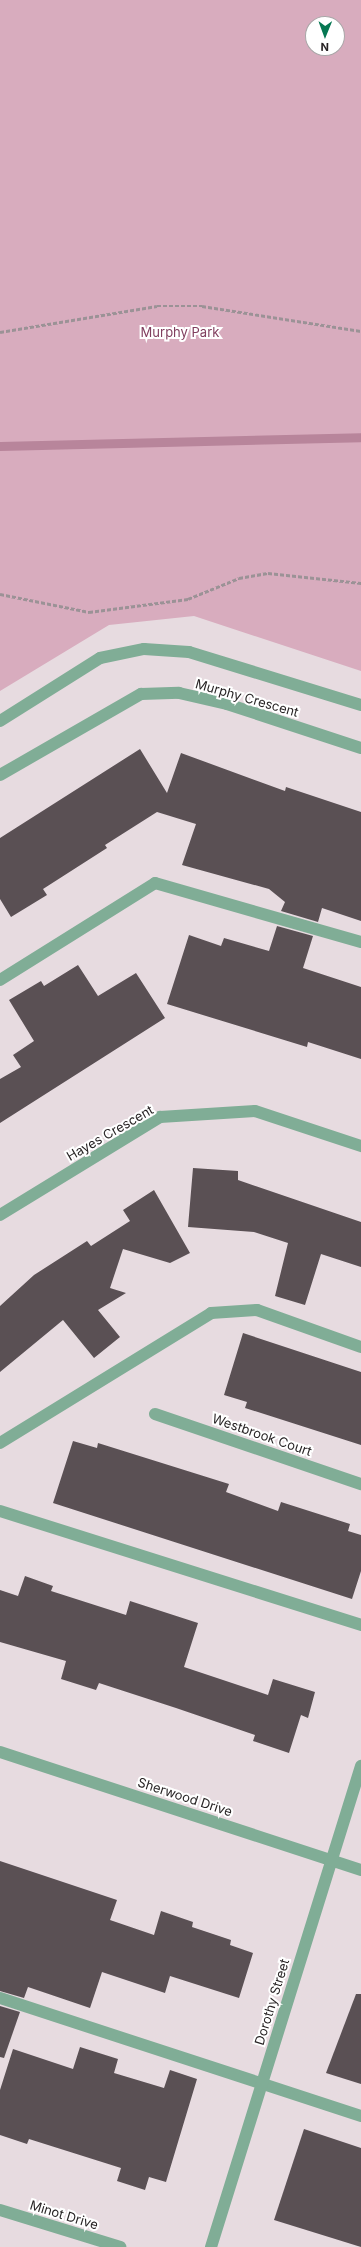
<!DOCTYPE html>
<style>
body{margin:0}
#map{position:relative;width:361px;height:2247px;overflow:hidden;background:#e7dbe0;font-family:Inter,sans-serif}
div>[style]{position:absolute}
.green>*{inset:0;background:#d8acbe}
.stream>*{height:9px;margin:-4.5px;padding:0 4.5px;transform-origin:4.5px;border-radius:4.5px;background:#b8859b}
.building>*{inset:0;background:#5a5054}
.path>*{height:2.5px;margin-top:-1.25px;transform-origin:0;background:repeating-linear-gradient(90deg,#9b9296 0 4px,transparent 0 6px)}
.minor>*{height:12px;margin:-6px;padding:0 6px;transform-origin:6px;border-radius:6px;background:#80ad96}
span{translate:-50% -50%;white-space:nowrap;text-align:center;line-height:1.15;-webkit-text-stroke:4px #fff;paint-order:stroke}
.park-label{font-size:13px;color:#803e5e}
.street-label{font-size:13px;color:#282425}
.north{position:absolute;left:305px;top:16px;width:40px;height:40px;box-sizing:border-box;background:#fff;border:1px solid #a9a7a8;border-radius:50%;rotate:181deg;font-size:11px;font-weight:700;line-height:16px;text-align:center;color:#282425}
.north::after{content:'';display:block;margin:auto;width:14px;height:18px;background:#067853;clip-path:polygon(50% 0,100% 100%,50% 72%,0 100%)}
</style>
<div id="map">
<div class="green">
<div style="clip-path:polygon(evenodd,0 0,361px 0,361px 671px,194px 616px,109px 625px,0 691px,0 0,313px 24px,337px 24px,337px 48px,313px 48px,313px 24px)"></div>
</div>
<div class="stream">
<div style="left:0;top:446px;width:361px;rotate:-1.4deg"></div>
</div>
<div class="building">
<div style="clip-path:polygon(140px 749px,167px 793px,181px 753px,285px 791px,286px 787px,361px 812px,361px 921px,322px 908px,318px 922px,281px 911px,285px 902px,269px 889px,182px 865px,196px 824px,157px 812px,105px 845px,107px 848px,43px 889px,47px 895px,11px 917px,0 899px,0 838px)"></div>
<div style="clip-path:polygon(277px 926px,313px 936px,303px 968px,361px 987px,361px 1059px,308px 1042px,307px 1047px,167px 1004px,189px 935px,221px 946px,224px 938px,269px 951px)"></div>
<div style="clip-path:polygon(78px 965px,98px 996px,136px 973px,165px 1018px,0 1123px,0 1079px,21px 1067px,13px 1055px,34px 1041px,9px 1000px,41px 981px,44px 986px)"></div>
<div style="clip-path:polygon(193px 1168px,238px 1171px,238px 1180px,361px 1222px,361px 1267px,321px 1254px,305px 1305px,275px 1296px,288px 1243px,254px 1232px,188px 1227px)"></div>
<div style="clip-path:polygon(154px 1190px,190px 1253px,170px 1263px,123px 1249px,110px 1288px,126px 1293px,98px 1310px,120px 1337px,94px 1358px,63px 1320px,0 1372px,0 1306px,34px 1275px,87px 1241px,91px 1246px,130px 1221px,123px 1210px)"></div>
<div style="clip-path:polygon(243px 1333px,361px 1372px,361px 1445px,245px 1408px,247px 1402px,224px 1395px)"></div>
<div style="clip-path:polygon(73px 1441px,97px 1448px,98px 1443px,229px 1484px,226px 1492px,278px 1511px,281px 1502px,350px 1524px,348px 1531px,361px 1535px,361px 1571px,352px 1599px,53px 1503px)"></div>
<div style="clip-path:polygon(25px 1576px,53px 1586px,51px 1591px,126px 1615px,130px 1601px,198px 1623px,184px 1667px,268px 1695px,273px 1679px,315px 1692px,308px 1718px,301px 1715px,289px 1753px,253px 1741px,255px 1735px,176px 1708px,99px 1683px,96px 1690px,61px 1679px,66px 1661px,0 1642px,0 1590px,18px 1596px)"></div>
<div style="clip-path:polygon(0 1861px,117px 1900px,110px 1920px,154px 1935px,161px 1911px,193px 1922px,192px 1927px,231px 1940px,230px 1945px,253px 1953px,239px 1998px,170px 1976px,165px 1993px,102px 1972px,90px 2008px,28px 1987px,24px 1998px,0 1991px)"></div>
<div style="clip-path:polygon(356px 1994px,361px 1994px,361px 2084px,326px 2073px)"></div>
<div style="clip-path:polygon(0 2006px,20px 2012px,4px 2058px,0 2057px)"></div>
<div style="clip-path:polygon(80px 2047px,118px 2059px,114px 2073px,164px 2088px,170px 2070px,197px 2079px,166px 2182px,149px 2177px,145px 2190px,117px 2181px,121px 2168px,29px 2139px,27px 2144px,0 2135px,0 2090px,13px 2049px,73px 2069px)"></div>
<div style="clip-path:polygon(304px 2129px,361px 2148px,361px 2247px,274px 2220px)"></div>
</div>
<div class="path">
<div style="left:0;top:332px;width:159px;rotate:-9.4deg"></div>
<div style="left:157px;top:306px;width:45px"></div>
<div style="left:202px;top:306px;width:161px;rotate:8.9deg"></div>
<div style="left:0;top:594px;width:91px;rotate:11.4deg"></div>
<div style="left:89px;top:612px;width:100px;rotate:-7.5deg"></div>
<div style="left:188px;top:599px;width:55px;rotate:-22.4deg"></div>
<div style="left:239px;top:578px;width:29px;rotate:-10deg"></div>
<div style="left:268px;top:573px;width:94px;rotate:6.1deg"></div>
</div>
<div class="minor">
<div style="left:0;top:721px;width:118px;rotate:-32.2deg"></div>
<div style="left:100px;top:658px;width:45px;rotate:-11.6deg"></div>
<div style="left:144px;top:649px;width:45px;rotate:3.8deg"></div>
<div style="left:189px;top:652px;width:180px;rotate:17.1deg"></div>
<div style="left:0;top:775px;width:163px;rotate:-29.9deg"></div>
<div style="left:141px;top:694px;width:38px;rotate:-2deg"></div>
<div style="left:179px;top:693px;width:49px;rotate:12.9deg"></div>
<div style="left:227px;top:704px;width:141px;rotate:18.2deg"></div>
<div style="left:0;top:980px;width:183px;rotate:-32deg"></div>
<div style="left:155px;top:883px;width:214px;rotate:16deg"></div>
<div style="left:0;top:1215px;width:188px;rotate:-31.5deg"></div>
<div style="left:160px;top:1117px;width:95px;rotate:-3.6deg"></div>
<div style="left:255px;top:1111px;width:112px;rotate:18.3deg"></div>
<div style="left:155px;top:1414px;width:218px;rotate:18.8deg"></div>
<div style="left:0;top:1443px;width:248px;rotate:-31.6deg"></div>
<div style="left:211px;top:1313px;width:46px;rotate:-3.7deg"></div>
<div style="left:257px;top:1310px;width:110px;rotate:19.6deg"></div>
<div style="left:0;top:1511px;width:379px;rotate:17.5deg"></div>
<div style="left:0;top:1752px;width:380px;rotate:18.1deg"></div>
<div style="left:0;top:1998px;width:380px;rotate:18.1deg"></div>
<div style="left:0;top:2210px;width:126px;rotate:17.1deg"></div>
<div style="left:211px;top:2247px;width:504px;rotate:-72.68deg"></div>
</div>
<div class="park-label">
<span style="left:180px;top:332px">Murphy Park</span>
</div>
<div class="street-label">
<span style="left:247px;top:698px;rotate:16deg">Murphy Crescent</span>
<span style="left:110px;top:1133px;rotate:-30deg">Hayes Crescent</span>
<span style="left:262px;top:1435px;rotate:19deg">Westbrook Court</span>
<span style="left:185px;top:1797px;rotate:18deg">Sherwood Drive</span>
<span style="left:272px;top:2002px;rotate:-73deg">Dorothy Street</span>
<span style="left:64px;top:2215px;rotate:17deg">Minot Drive</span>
</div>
<div class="north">N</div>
</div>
